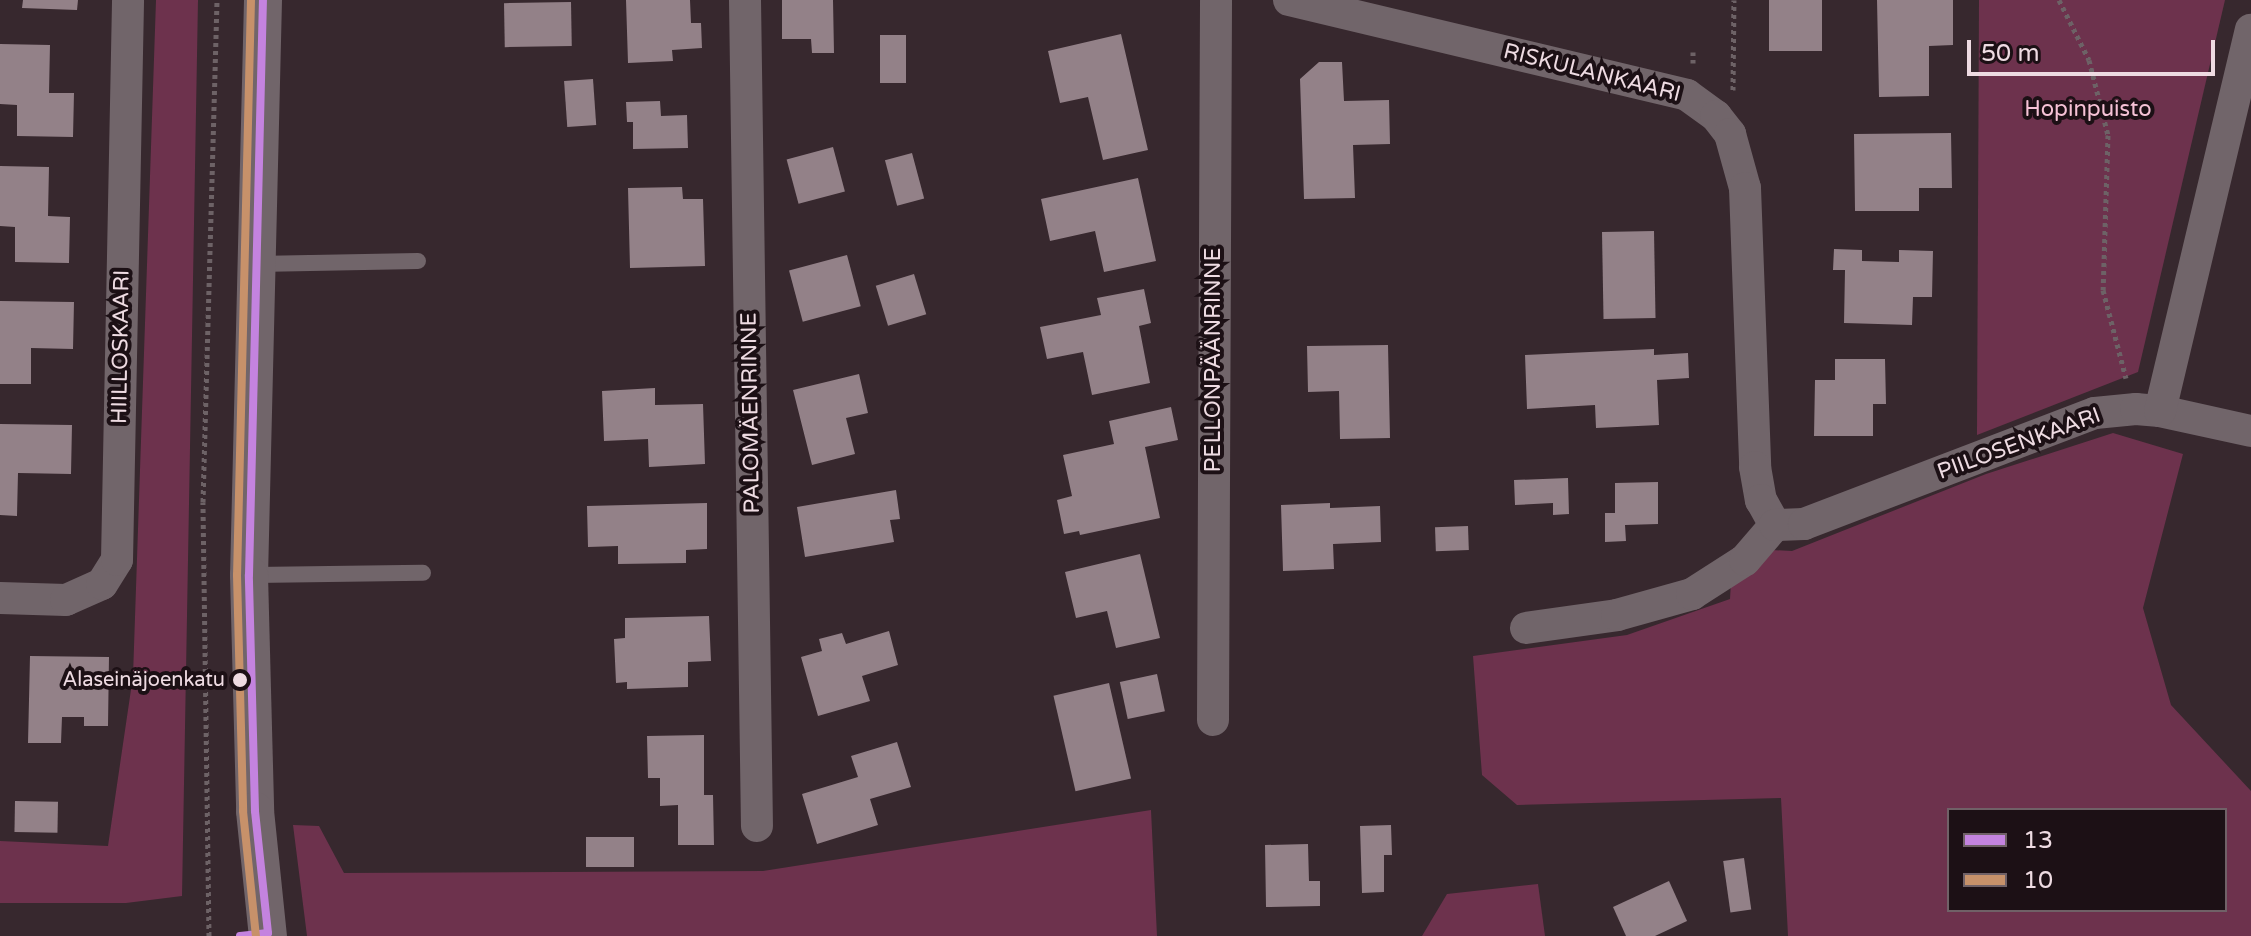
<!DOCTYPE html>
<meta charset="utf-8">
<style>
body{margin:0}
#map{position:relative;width:2251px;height:936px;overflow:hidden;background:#37282e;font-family:"Varela Round",sans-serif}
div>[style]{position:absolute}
.green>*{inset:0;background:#6d324d}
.building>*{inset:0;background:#938188;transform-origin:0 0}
.path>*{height:5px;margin-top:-2.5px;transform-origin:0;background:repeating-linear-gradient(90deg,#6d6266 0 4px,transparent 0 8px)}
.service>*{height:16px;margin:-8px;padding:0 8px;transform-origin:8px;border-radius:8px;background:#71656a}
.minor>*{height:32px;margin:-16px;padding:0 16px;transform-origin:16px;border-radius:16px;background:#71656a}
.tertiary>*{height:38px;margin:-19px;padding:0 19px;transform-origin:19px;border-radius:19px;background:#71656a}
.bus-1>*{height:8px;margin:-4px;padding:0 4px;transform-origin:4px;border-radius:4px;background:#c483df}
.bus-2>*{height:8px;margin:-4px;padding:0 4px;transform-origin:4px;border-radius:4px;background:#c7916a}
.dots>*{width:22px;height:22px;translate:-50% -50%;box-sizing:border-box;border:4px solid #1c1015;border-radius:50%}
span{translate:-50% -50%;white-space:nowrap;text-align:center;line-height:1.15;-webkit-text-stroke:8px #1c1015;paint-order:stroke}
.bus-label{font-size:20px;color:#eedbe2}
.right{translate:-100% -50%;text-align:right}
.street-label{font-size:22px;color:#eedbe2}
.park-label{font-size:22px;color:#f6c2d6}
.legend{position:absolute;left:1947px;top:808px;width:280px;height:104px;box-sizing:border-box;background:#1c1015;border:2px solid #706167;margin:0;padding:10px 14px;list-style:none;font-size:24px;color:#eedbe2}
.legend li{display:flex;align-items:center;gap:16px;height:40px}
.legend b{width:40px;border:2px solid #706167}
.scale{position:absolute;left:1967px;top:40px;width:248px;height:36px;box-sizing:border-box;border:4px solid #eedbe2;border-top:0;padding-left:10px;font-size:24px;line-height:28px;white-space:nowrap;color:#eedbe2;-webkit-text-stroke:6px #1c1015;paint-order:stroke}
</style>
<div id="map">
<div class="green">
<div style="clip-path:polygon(156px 0,198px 0,182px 896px,126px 903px,0 903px,0 841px,108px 846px,133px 676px)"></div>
<div style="clip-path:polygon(1979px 0,2225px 0,2138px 372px,1977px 435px)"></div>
<div style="clip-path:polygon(evenodd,2113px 433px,2183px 454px,2143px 608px,2171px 705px,2251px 791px,2251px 936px,1788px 936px,1781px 798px,1517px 805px,1482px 775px,1473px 656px,1627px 635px,1730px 599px,1733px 548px,1792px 551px,1986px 474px,2113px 433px,1949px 810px,2225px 810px,2225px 910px,1949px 910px,1949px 810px)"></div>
<div style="clip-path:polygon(1151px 810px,1157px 936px,307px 936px,293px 825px,319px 826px,344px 873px,763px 871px)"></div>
<div style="clip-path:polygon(1538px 884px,1545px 936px,1422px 936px,1447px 894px)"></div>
</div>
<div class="building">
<div style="clip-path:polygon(23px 0,78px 0,77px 10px,22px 8px)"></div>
<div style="clip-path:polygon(626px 0,690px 0,691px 23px,701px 23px,702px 48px,672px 50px,673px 61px,628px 63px)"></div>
<div style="clip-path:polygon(782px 0,833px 0,834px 53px,812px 53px,811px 39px,782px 39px)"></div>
<div style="left:1769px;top:0;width:53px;height:51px"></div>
<div style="clip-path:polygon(1877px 0,1953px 0,1953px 45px,1929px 46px,1929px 96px,1879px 97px)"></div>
<div style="left:571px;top:2px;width:44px;height:67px;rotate:89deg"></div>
<div style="clip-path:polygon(1121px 34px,1148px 150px,1103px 160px,1088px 97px,1060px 103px,1048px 51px)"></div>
<div style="left:880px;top:35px;width:26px;height:48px"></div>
<div style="clip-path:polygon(0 44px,50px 45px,49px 93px,74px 93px,73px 137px,17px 136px,17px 105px,0 104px)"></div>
<div style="clip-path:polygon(1319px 62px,1342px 62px,1344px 101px,1389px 100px,1390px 144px,1353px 145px,1355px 198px,1304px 199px,1300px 79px)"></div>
<div style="left:593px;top:79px;width:46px;height:29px;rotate:86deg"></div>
<div style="clip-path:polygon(660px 101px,661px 116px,687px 115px,688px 148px,633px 149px,633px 122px,627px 122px,626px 102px)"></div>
<div style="clip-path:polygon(1951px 133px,1952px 188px,1919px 188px,1919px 211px,1855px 211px,1854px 134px)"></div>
<div style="left:833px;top:147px;width:46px;height:48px;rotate:75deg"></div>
<div style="left:912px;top:153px;width:47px;height:28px;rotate:75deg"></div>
<div style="clip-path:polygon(0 166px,49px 167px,48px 216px,70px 217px,69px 263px,15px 262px,15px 227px,0 226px)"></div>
<div style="clip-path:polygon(1138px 178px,1156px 261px,1104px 272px,1095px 231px,1050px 241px,1041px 199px)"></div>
<div style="clip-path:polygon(682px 187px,683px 199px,703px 199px,705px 266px,630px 268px,628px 188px)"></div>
<div style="left:1654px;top:231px;width:87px;height:52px;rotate:89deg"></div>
<div style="clip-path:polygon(1834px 249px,1862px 250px,1862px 261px,1899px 262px,1899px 250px,1933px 251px,1932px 297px,1913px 297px,1912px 325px,1844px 323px,1845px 270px,1833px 270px)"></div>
<div style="left:847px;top:255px;width:53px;height:60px;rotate:75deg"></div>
<div style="left:914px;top:274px;width:42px;height:40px;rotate:73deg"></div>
<div style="clip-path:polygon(1144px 289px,1151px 323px,1139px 326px,1150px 383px,1092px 395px,1083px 352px,1047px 359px,1040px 327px,1101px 315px,1097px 298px)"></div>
<div style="clip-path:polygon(0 301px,74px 302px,73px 349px,31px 348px,31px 384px,0 384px)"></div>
<div style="clip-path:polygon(1388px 345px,1390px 438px,1340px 439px,1339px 391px,1308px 392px,1307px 346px)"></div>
<div style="clip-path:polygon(1654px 349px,1654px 355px,1688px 353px,1689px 378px,1657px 380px,1659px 425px,1596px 428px,1595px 405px,1527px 409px,1525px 355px)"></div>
<div style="clip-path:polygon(1835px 359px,1885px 359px,1886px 404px,1873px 404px,1873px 436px,1814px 436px,1815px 380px,1835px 380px)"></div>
<div style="clip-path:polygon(859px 374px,868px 413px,846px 418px,855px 454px,812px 465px,793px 390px)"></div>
<div style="clip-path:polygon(655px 388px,655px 405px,703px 404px,705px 464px,649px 467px,648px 439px,604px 441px,602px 391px)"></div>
<div style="clip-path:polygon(1171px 407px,1178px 440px,1145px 447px,1160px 518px,1080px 535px,1079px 531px,1064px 534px,1057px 500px,1072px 496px,1063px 455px,1114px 444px,1109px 421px)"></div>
<div style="clip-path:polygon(0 424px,72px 425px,71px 474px,18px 473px,17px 516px,0 515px)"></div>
<div style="clip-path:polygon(1568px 478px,1569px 514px,1553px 515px,1553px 503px,1515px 505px,1514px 480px)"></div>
<div style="clip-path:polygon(1658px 482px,1658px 524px,1625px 525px,1626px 541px,1605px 542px,1605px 513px,1615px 513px,1615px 483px)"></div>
<div style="clip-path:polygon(896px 490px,900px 519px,890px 520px,894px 542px,805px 557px,797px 507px)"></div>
<div style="clip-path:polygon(707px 503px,707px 549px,686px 550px,686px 563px,618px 564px,618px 546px,588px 547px,587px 506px)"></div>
<div style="clip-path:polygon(1330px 503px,1330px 508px,1380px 506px,1381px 542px,1333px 544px,1334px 569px,1283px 571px,1281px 505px)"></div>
<div style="left:1468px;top:526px;width:24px;height:33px;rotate:88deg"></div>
<div style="clip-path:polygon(1140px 554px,1160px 638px,1116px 648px,1107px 611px,1076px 618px,1065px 572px)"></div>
<div style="clip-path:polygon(709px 616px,711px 661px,688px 662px,688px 687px,627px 689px,627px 682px,616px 683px,614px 639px,625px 638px,625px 618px)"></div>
<div style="clip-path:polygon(889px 631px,898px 665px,862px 676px,870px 701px,818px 716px,801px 657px,822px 651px,819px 639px,842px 633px,846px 644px)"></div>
<div style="clip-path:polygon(30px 656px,109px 657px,108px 726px,84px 726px,84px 717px,62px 717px,61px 743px,28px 743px)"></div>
<div style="left:1157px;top:674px;width:38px;height:38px;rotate:78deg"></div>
<div style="left:1109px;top:683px;width:98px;height:57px;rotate:77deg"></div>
<div style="clip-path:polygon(704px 735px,704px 795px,713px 795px,714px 845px,678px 845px,678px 805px,660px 806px,660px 778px,648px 778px,647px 736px)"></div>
<div style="clip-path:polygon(897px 742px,911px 787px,870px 799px,878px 825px,817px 844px,802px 794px,858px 777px,851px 756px)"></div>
<div style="left:15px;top:801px;width:43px;height:31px;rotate:1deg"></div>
<div style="clip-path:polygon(1391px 825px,1392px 855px,1384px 855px,1384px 892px,1362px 893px,1360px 826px)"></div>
<div style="left:586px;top:837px;width:48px;height:30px"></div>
<div style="clip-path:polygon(1308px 844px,1309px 881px,1320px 881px,1320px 906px,1266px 907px,1265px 845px)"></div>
<div style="left:1744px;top:858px;width:52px;height:21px;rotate:82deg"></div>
<div style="clip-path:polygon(1669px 881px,1687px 921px,1655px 936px,1626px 936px,1613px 907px)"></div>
</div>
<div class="path">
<div style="left:2059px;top:0;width:67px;rotate:63.4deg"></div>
<div style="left:2089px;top:60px;width:77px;rotate:75.8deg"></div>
<div style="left:2108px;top:135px;width:155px;rotate:91.8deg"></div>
<div style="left:2103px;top:290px;width:91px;rotate:75.4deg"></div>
<div style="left:1693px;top:63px;width:11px;rotate:-90deg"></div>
<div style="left:1733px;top:90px;width:90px;rotate:-89.4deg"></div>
<div style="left:209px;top:936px;width:434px;rotate:-90.8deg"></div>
<div style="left:203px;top:502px;width:502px;rotate:-88.4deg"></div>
</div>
<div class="service">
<div style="left:257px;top:264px;width:161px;rotate:-1.1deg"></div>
<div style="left:249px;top:575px;width:174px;rotate:-0.7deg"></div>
</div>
<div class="minor">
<div style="left:745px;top:0;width:826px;rotate:89.17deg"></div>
<div style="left:1289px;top:0;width:409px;rotate:13.4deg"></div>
<div style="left:1687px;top:95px;width:36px;rotate:36deg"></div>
<div style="left:1716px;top:116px;width:23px;rotate:52deg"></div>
<div style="left:1730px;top:134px;width:56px;rotate:74.5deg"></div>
<div style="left:1745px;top:188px;width:279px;rotate:87.9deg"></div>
<div style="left:1755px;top:467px;width:34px;rotate:80deg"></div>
<div style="left:1761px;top:500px;width:29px;rotate:61deg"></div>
<div style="left:2160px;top:411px;width:93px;rotate:12.4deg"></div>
<div style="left:0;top:598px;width:66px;rotate:1.7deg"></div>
<div style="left:66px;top:600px;width:39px;rotate:-24deg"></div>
<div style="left:102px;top:584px;width:28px;rotate:-58deg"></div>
<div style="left:117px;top:560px;width:560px;rotate:-88.87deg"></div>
<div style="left:1526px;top:628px;width:92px;rotate:-8.1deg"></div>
<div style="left:1617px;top:615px;width:78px;rotate:-15.6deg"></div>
<div style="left:1692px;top:594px;width:63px;rotate:-32.7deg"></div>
<div style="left:1745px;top:560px;width:46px;rotate:-49.4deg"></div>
<div style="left:1775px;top:525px;width:29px;rotate:-2deg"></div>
<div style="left:1804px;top:524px;width:311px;rotate:-20.9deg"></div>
<div style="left:2095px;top:413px;width:41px;rotate:-5.6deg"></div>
<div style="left:2136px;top:409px;width:24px;rotate:5deg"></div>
<div style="left:2160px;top:411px;width:392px;rotate:-76.6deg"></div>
<div style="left:1213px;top:720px;width:720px;rotate:-89.76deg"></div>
</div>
<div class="tertiary">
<div style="left:263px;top:0;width:575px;rotate:91.39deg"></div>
<div style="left:249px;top:575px;width:236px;rotate:88.5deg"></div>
<div style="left:255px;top:811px;width:126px;rotate:84.1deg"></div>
</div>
<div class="bus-1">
<div style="left:240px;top:936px;width:28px;rotate:-6deg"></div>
<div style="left:268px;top:933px;width:123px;rotate:-96.1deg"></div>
<div style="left:255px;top:811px;width:236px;rotate:-91.5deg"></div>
<div style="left:249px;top:575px;width:575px;rotate:-88.61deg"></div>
</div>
<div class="bus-2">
<div style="left:251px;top:0;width:575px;rotate:91.39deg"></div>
<div style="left:237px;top:575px;width:236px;rotate:88.5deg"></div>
<div style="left:243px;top:811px;width:126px;rotate:84.1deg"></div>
</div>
<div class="dots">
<div style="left:240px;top:680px;background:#eedbe2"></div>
</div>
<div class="bus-label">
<span class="right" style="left:225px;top:680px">Alaseinäjoenkatu</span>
</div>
<div class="street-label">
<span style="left:1592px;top:73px;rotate:14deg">RISKULANKAARI</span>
<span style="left:121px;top:347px;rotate:-89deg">HIILLOSKAARI</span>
<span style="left:1214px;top:360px;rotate:-90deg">PELLONPÄÄNRINNE</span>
<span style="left:751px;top:413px;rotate:-91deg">PALOMÄENRINNE</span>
<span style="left:2019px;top:444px;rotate:-20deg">PIILOSENKAARI</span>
</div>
<div class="park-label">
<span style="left:2088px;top:110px">Hopinpuisto</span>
</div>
<ul class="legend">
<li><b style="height:10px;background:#c483df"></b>13</li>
<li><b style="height:10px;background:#c7916a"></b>10</li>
</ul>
<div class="scale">50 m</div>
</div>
